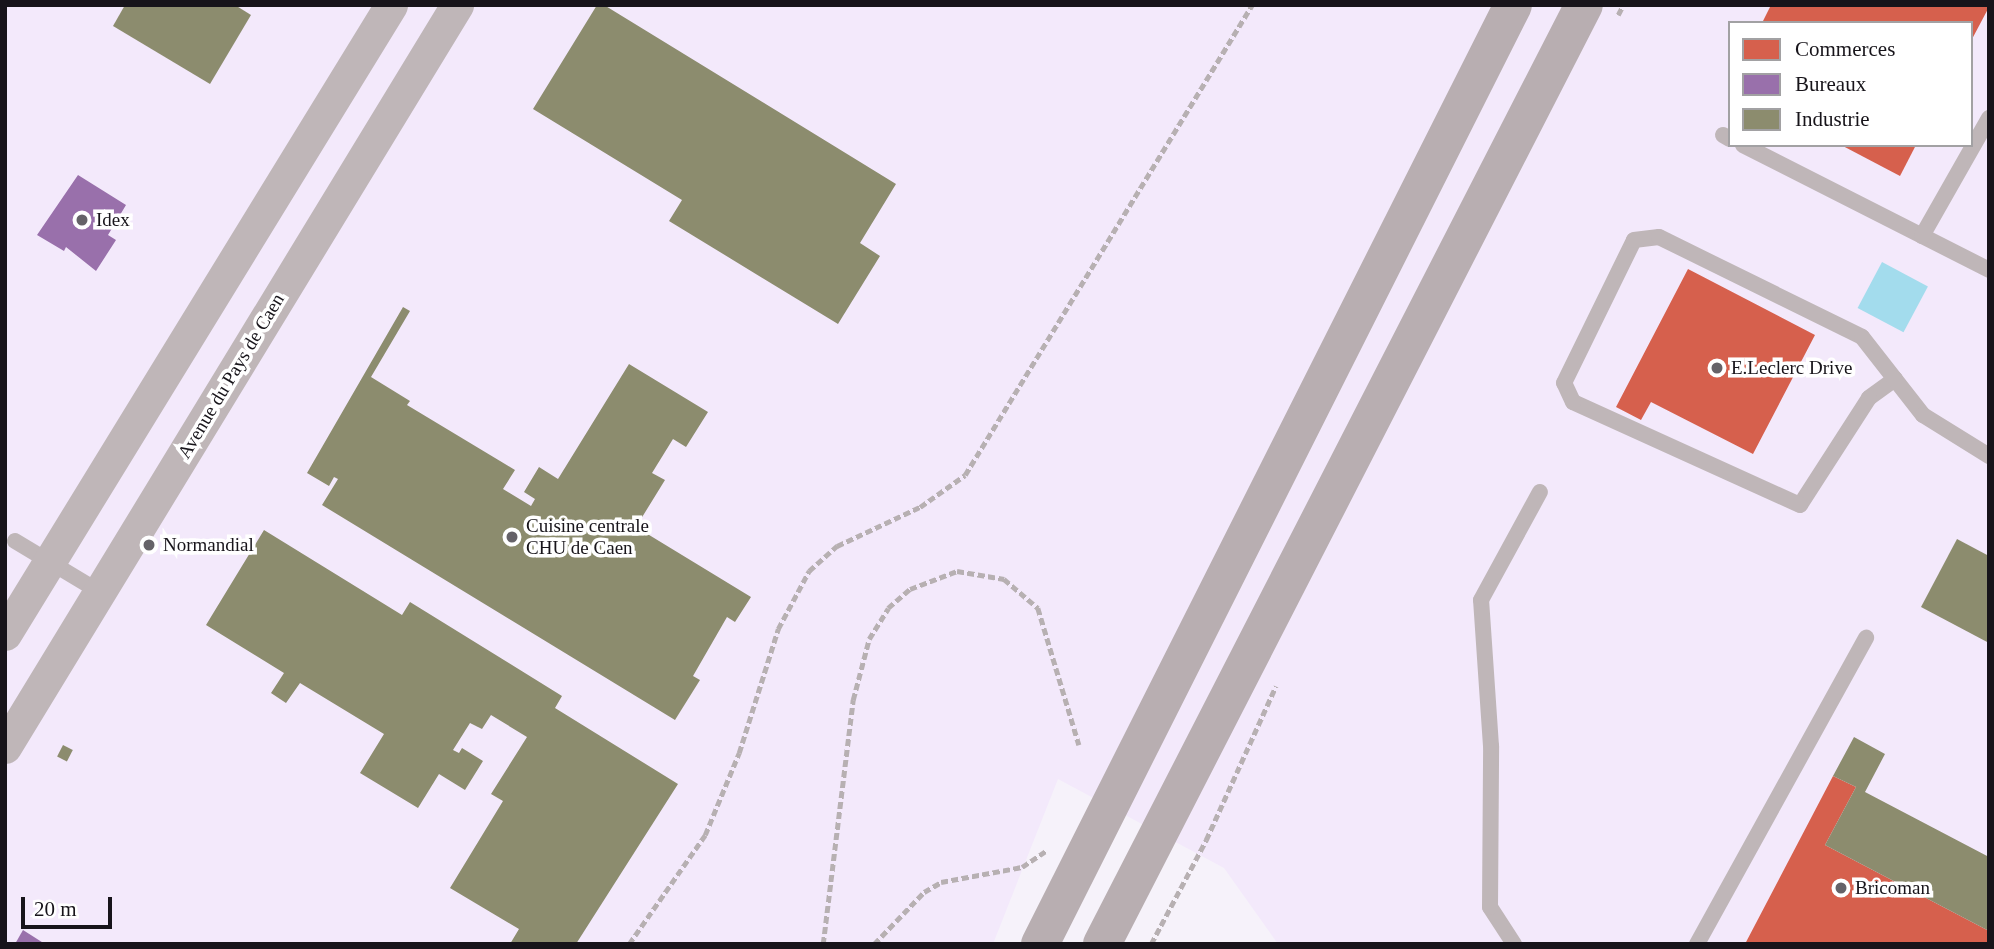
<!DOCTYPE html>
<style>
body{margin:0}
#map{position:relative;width:1994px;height:949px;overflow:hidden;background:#f6f2fa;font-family:"Times New Roman",serif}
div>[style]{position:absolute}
.built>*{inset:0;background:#f3e9fb}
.water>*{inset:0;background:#a3dced;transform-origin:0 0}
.shops>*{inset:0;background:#d6604d}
.offices>*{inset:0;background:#9970ab}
.industry>*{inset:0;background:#8c8c6e;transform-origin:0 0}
.path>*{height:4.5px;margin-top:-2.25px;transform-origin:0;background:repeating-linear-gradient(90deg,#b7b0b2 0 7px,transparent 0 10.5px)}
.lane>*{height:16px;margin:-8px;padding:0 8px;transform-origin:8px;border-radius:8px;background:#bfb6b8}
.street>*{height:33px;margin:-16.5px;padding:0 16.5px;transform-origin:16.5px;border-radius:16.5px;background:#bfb6b8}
.primary>*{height:38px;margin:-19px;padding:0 19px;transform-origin:19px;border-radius:19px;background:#b8aeb1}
.dots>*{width:19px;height:19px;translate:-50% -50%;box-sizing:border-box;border:4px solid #fff;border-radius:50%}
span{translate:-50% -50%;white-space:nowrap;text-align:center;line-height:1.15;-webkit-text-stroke:7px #fff;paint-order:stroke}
.poi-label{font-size:19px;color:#17141a}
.left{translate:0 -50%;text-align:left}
.street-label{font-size:19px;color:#17141a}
.frame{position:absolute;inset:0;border:7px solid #17141a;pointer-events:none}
.legend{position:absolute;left:1728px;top:21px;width:245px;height:126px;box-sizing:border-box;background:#fff;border:2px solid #a2a1a3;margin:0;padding:9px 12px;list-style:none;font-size:21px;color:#17141a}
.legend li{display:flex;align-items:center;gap:14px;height:35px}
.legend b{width:35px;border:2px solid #a2a1a3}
.scale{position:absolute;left:21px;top:897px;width:91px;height:32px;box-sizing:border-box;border:4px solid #17141a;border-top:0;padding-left:9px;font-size:21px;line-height:24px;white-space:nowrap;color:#17141a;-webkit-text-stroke:5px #fff;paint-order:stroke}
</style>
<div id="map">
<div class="built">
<div style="clip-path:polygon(evenodd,5px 5px,1989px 5px,1989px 944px,1278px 944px,1224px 868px,1058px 779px,993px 944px,5px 944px,5px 5px,1730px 23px,1971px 23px,1971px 145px,1730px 145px,1730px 23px)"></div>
</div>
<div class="water">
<div style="left:1882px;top:262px;width:52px;height:52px;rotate:28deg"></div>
</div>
<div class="shops">
<div style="clip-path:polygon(1771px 5px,1989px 5px,1989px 7px,1971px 41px,1971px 23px,1762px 23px)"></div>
<div style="clip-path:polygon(1841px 145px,1916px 145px,1900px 176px)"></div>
<div style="clip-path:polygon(1688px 269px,1815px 335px,1753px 454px,1651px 402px,1641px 420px,1616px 407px)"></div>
<div style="clip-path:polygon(1833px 776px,1856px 787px,1825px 845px,1989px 931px,1989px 944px,1745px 944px)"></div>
</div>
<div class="offices">
<div style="clip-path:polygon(78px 175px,126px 205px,108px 235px,116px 240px,96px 271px,66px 247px,64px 251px,37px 235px)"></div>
<div style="clip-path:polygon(23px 930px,45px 944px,15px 944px)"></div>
</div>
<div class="industry">
<div style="clip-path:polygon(125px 5px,235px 5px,251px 15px,210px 84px,113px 26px)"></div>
<div style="clip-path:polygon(597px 5px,604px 5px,896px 184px,860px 243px,880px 256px,838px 324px,669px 221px,682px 200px,533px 109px)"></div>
<div style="clip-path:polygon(403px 307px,410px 311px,371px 377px,410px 401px,407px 405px,515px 470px,503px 489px,531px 506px,535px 499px,524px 492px,539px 467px,558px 479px,629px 364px,708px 412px,686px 447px,673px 439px,652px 473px,665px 480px,636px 527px,751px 597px,735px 622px,727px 617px,693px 676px,700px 680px,675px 720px,322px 505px,338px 479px,334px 477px,329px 486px,307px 473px)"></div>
<div style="clip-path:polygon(264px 530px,402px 615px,410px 602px,562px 696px,555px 708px,678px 784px,576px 944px,510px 944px,519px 929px,450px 888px,503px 801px,491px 794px,527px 737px,491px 715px,482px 729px,470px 723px,453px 750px,459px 753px,462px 748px,483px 761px,465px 790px,439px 774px,418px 808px,360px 773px,384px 734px,300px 683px,286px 703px,271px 693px,284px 673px,206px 625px)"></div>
<div style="clip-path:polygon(1957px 539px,1989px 556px,1989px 643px,1921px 607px)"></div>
<div style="clip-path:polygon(1854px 737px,1885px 754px,1865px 792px,1989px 857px,1989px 931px,1825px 845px,1856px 787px,1833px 776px)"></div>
<div style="left:63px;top:745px;width:11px;height:13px;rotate:27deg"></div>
</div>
<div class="path">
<div style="left:1618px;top:15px;width:11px;rotate:-63deg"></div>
<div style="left:629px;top:944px;width:133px;rotate:-55.1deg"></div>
<div style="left:705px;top:835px;width:89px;rotate:-67.5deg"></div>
<div style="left:739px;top:753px;width:130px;rotate:-72.5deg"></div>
<div style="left:778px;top:629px;width:66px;rotate:-61.9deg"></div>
<div style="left:809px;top:571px;width:38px;rotate:-42deg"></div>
<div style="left:837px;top:546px;width:92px;rotate:-25.2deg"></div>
<div style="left:920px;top:507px;width:55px;rotate:-35.4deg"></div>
<div style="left:965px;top:475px;width:551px;rotate:-58.59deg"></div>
<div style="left:823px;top:944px;width:246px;rotate:-83deg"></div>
<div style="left:853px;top:700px;width:63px;rotate:-75.3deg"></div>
<div style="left:869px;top:639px;width:36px;rotate:-58deg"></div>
<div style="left:888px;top:608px;width:29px;rotate:-41deg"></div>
<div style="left:910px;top:589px;width:50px;rotate:-21deg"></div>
<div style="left:957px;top:571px;width:48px;rotate:9.7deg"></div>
<div style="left:1004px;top:579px;width:45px;rotate:40.5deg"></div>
<div style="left:1038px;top:608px;width:143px;rotate:73.3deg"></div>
<div style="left:874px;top:944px;width:72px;rotate:-46.1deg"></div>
<div style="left:924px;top:892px;width:20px;rotate:-30deg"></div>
<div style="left:941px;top:882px;width:82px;rotate:-10.5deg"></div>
<div style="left:1022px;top:867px;width:29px;rotate:-34deg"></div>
<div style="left:1151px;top:944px;width:118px;rotate:-62.1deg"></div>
<div style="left:1206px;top:840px;width:169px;rotate:-65.6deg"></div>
</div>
<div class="lane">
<div style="left:1723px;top:135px;width:8px;rotate:30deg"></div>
<div style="left:1743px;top:145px;width:276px;rotate:26.9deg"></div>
<div style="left:1922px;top:236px;width:136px;rotate:-60.4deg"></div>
<div style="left:1895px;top:379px;width:32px;rotate:144deg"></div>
<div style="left:1869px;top:398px;width:127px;rotate:122.8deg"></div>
<div style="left:1800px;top:505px;width:249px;rotate:-155.6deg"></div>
<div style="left:1573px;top:402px;width:21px;rotate:-115deg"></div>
<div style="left:1564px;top:383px;width:159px;rotate:-63.9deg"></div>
<div style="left:1634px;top:240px;width:25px;rotate:-7deg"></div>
<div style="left:1659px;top:237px;width:226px;rotate:26.2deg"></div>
<div style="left:1862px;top:337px;width:99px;rotate:52deg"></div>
<div style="left:1923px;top:415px;width:78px;rotate:31.8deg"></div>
<div style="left:15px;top:541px;width:99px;rotate:31deg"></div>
<div style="left:1514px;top:944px;width:44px;rotate:-123deg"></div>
<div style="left:1490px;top:907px;width:161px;rotate:-89.6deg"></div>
<div style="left:1491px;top:746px;width:146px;rotate:-93.9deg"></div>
<div style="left:1481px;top:600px;width:123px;rotate:-61.4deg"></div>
<div style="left:1697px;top:944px;width:350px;rotate:-61.1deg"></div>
</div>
<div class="street">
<div style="left:5px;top:634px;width:738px;rotate:-58.46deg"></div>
<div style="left:5px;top:747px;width:869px;rotate:-58.65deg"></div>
</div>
<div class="primary">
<div style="left:1040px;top:944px;width:1051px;rotate:-63.26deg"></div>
<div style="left:1102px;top:944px;width:1055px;rotate:-62.83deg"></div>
</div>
<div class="dots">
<div style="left:82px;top:220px;background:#656268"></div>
<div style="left:1717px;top:368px;background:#656268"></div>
<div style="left:512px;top:537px;background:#656268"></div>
<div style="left:149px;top:545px;background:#656268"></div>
<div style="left:1841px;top:888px;background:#656268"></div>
</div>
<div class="poi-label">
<span class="left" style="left:96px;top:220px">Idex</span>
<span class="left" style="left:1731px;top:368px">E.Leclerc Drive</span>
<span class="left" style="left:526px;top:537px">Cuisine centrale<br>CHU de Caen</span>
<span class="left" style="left:163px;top:545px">Normandial</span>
<span class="left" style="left:1855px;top:888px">Bricoman</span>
</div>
<div class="street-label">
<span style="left:231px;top:376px;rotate:-59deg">Avenue du Pays de Caen</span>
</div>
<div class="frame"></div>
<ul class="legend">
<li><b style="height:19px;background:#d6604d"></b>Commerces</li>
<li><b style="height:19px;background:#9970ab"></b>Bureaux</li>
<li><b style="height:19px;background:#8c8c6e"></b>Industrie</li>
</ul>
<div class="scale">20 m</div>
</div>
